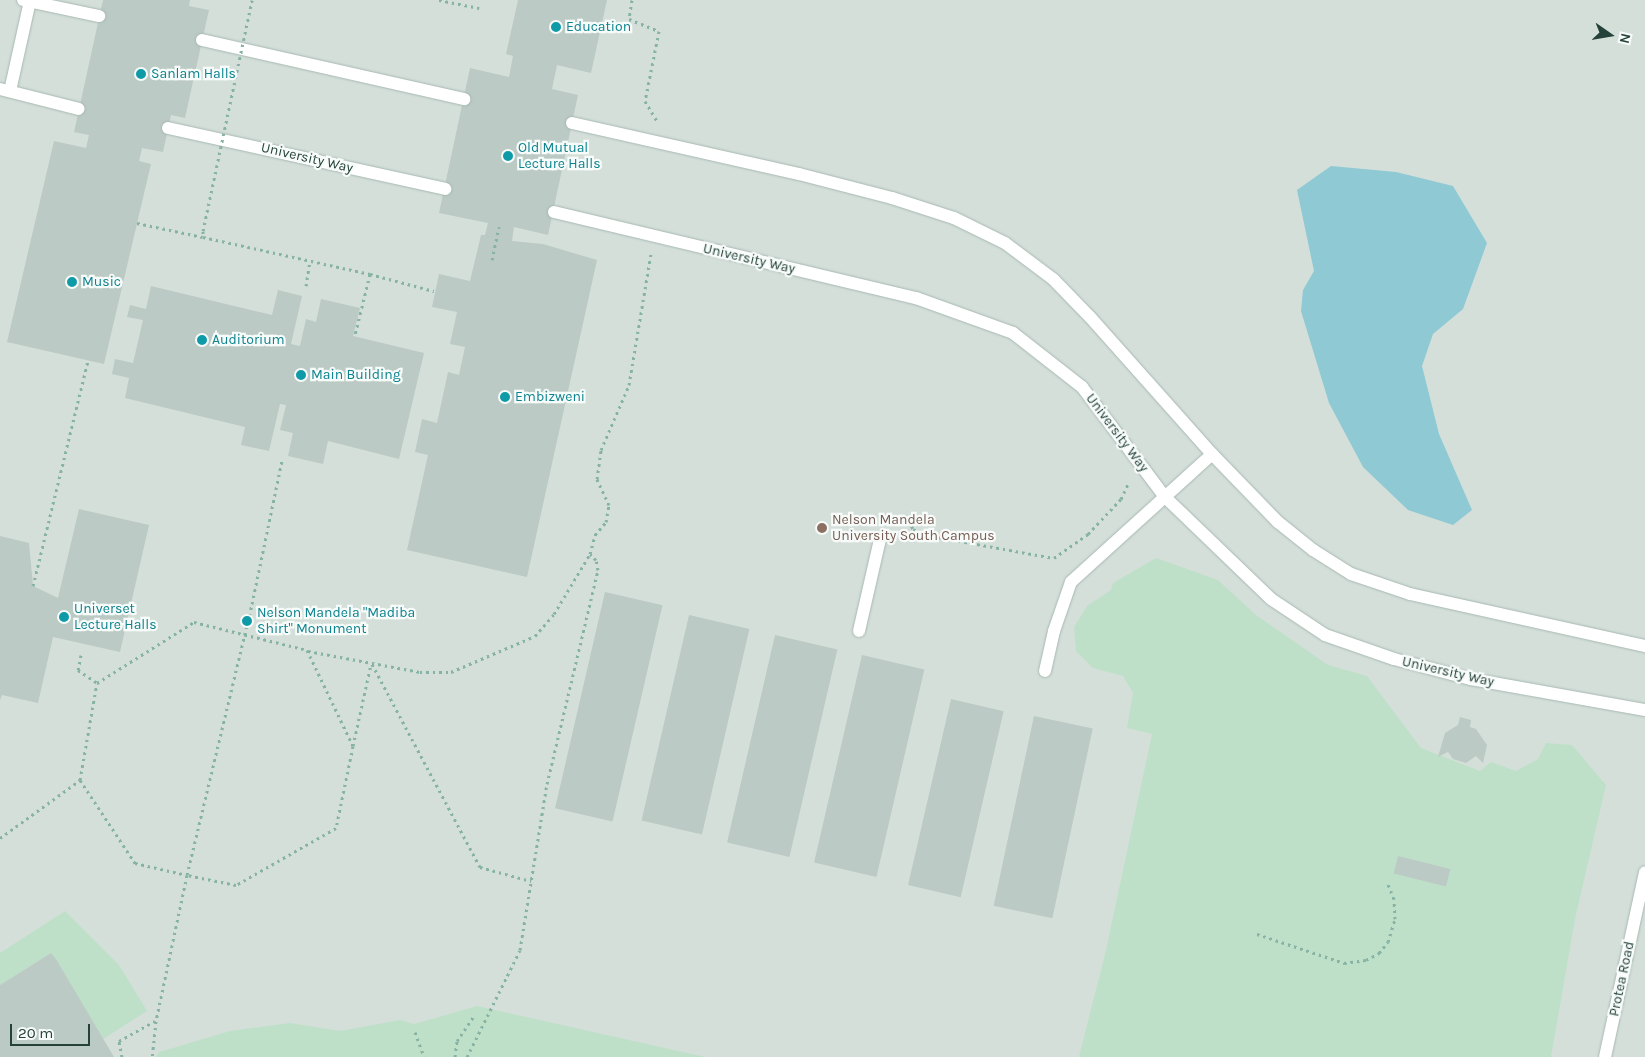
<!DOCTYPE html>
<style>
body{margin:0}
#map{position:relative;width:1645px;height:1057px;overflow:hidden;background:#e6efeb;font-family:Karla,sans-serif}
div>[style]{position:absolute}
.built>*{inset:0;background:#d4dfda;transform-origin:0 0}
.green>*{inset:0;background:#bfe0c8}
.water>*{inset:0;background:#8ec9d4}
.building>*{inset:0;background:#bbcac4;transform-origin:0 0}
.path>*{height:3px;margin-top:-1.5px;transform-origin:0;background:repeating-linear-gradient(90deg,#86b3a5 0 2.5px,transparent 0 6.5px)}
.roads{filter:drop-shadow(0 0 1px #a8b8b2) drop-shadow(0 0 1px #a8b8b2)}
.service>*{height:12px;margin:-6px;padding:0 6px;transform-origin:6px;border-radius:6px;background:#fff}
.path-bridge>*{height:3px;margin-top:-1.5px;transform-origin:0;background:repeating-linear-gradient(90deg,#86b3a5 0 2.5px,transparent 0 6.5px)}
.dots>*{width:14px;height:14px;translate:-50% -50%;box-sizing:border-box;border:2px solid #f7fbf9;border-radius:50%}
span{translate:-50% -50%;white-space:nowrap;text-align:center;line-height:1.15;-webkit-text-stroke:4.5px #f7fbf9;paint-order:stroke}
.culture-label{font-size:14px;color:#0d838f}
.left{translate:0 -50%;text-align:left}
.street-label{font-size:14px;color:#24423a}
.education-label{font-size:14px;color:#785e54}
.north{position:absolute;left:1585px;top:10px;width:50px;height:50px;-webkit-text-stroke:4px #f7fbf9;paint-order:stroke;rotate:103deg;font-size:14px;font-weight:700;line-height:20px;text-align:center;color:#24423a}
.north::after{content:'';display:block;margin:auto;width:18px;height:22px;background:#24423a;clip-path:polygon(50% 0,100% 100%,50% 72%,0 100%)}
.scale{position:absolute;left:10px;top:1024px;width:80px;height:22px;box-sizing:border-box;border:2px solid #24423a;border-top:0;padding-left:6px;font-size:15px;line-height:18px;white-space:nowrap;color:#24423a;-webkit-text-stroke:4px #f7fbf9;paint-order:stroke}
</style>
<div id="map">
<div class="built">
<div style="left:0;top:0;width:1645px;height:1057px"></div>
</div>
<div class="green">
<div style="clip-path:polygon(1156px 558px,1218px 580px,1256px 615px,1328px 665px,1367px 676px,1421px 748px,1480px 771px,1491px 762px,1516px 771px,1538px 759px,1546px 743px,1572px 745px,1606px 785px,1575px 919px,1551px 1057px,1079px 1057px,1106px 950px,1152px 734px,1127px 728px,1133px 693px,1123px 676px,1093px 668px,1076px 651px,1074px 627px,1087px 606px,1111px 590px,1113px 583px)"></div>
<div style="clip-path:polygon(65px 911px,119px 965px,147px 1011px,103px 1039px,51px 953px,0 985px,0 953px)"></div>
<div style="clip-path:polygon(477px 1006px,705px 1057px,156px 1057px,159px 1052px,230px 1031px,290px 1023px,340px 1031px,400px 1020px,414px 1024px)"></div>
</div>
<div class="water">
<div style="clip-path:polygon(1331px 166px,1396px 172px,1453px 186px,1487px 243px,1463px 309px,1433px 334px,1422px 366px,1439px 434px,1472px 510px,1453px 525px,1408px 510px,1363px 467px,1329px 403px,1301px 311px,1303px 290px,1314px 271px,1297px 190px)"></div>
</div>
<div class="building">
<div style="clip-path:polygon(103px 0,190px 0,189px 6px,209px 10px,185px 118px,171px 115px,163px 152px,142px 148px,139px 161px,151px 164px,104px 364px,7px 342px,54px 141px,86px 148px,89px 135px,74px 132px)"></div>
<div style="clip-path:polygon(518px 0,607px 0,591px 73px,557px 65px,552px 89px,578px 95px,548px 235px,514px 227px,512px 241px,543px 244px,597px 260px,527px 577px,407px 550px,428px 455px,415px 452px,422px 419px,437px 423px,448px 372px,459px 375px,465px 347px,450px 344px,457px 312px,432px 307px,439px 274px,470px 281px,481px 235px,485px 235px,488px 223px,439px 213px,470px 68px,509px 77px,513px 56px,506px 54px)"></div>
<div style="clip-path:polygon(151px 286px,272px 315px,278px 290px,302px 296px,291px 344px,300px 346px,306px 319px,316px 322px,321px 299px,360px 308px,353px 336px,424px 353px,399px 459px,328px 441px,323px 464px,288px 456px,293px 433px,280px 430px,286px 405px,280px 404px,269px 451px,241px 445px,245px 427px,125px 398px,129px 378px,112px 374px,115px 359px,133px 363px,143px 320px,127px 317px,130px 305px,146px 309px)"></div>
<div style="clip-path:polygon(79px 509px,149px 525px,120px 652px,53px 637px,38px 703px,2px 695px,0 700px,0 536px,29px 543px,33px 586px,58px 598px)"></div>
<div style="left:605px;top:592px;width:59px;height:222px;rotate:13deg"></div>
<div style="left:689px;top:615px;width:62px;height:211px;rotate:13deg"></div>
<div style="left:775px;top:635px;width:64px;height:213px;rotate:13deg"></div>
<div style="left:862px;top:655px;width:64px;height:213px;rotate:13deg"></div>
<div style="left:951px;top:699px;width:54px;height:191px;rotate:13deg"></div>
<div style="left:1034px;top:716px;width:60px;height:194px;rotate:12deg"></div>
<div style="clip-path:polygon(1460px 717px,1471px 720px,1470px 727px,1476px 729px,1487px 745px,1483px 763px,1476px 756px,1466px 763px,1453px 759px,1448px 752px,1438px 757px,1445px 733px,1458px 725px)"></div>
<div style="left:1398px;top:856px;width:54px;height:18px;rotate:14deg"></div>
<div style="clip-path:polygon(51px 953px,56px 959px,114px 1057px,0 1057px,0 985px)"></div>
</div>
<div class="path">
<div style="left:439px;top:0;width:41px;rotate:11.3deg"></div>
<div style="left:632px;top:0;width:19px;rotate:99deg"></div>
<div style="left:629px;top:19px;width:32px;rotate:22deg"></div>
<div style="left:659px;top:31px;width:71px;rotate:101.3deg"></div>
<div style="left:645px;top:101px;width:23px;rotate:59deg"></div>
<div style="left:137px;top:223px;width:67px;rotate:12deg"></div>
<div style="left:203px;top:231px;width:6px;rotate:90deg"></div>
<div style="left:203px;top:237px;width:171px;rotate:12.5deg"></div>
<div style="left:370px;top:274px;width:63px;rotate:103.8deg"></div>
<div style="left:492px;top:260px;width:34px;rotate:-78deg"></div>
<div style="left:370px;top:274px;width:66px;rotate:14.9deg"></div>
<div style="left:306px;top:286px;width:25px;rotate:-81deg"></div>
<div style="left:905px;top:515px;width:16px;rotate:60deg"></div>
<div style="left:913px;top:529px;width:14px;rotate:25deg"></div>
<div style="left:926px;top:535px;width:130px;rotate:10.2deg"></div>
<div style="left:1054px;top:558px;width:42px;rotate:-35.2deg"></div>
<div style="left:1088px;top:534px;width:48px;rotate:-46.7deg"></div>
<div style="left:1121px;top:499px;width:17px;rotate:-65deg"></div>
<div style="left:33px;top:586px;width:232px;rotate:-76.3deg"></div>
<div style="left:308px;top:651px;width:114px;rotate:10.6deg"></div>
<div style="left:420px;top:672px;width:31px"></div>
<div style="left:451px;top:672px;width:91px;rotate:-23.2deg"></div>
<div style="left:535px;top:636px;width:29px;rotate:-49deg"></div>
<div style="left:554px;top:614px;width:70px;rotate:-59deg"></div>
<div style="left:590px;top:554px;width:20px;rotate:-75deg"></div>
<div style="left:595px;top:535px;width:17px;rotate:-50deg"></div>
<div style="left:606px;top:522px;width:17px;rotate:-80deg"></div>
<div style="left:609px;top:505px;width:29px;rotate:-115deg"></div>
<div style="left:597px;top:479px;width:29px;rotate:-82deg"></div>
<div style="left:601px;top:450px;width:71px;rotate:-66.7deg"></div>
<div style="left:629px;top:385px;width:133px;rotate:-80.5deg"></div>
<div style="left:81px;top:655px;width:15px;rotate:101deg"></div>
<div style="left:78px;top:670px;width:23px;rotate:34deg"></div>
<div style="left:372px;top:664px;width:230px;rotate:62deg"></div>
<div style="left:480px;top:867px;width:53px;rotate:15.4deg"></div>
<div style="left:353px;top:746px;width:84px;rotate:-77.6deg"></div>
<div style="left:80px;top:780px;width:100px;rotate:56.5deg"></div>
<div style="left:135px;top:863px;width:53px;rotate:13deg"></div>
<div style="left:187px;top:875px;width:279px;rotate:-76.5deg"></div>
<div style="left:252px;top:604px;width:146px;rotate:-78.2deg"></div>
<div style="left:0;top:838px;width:99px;rotate:-35.9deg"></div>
<div style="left:80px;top:780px;width:98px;rotate:-80.1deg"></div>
<div style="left:97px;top:683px;width:115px;rotate:-32.2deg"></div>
<div style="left:194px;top:622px;width:116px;rotate:13.9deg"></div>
<div style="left:307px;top:650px;width:106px;rotate:64.4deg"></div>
<div style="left:353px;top:746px;width:84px;rotate:101.7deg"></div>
<div style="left:336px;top:828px;width:115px;rotate:150.3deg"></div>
<div style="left:236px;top:885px;width:50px;rotate:-168.5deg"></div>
<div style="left:187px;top:875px;width:149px;rotate:102deg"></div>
<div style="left:156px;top:1021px;width:36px;rotate:96deg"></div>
<div style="left:1257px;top:934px;width:92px;rotate:18.4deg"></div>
<div style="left:1344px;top:963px;width:22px;rotate:-8deg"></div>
<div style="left:1366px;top:960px;width:15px;rotate:-28deg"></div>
<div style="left:1379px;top:953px;width:14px;rotate:-51deg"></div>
<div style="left:1388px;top:942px;width:24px;rotate:-73deg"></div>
<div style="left:1395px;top:919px;width:20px;rotate:-93deg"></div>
<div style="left:1394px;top:899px;width:18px;rotate:-112deg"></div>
<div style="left:415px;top:1032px;width:27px;rotate:70deg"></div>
<div style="left:122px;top:1057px;width:16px;rotate:-101deg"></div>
<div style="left:119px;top:1041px;width:41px;rotate:-29.1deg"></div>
<div style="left:455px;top:1057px;width:16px;rotate:-83deg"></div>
<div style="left:457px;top:1041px;width:32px;rotate:-56deg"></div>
<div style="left:467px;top:1057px;width:119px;rotate:-63.6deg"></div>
<div style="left:520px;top:950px;width:168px;rotate:-80.8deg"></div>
<div style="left:547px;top:784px;width:220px;rotate:-76.6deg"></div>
<div style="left:598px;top:570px;width:10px;rotate:-101deg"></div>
<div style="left:596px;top:560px;width:8px;rotate:-135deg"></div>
</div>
<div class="roads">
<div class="service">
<div style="left:23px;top:0;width:78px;rotate:11.9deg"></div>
<div style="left:202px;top:40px;width:269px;rotate:12.7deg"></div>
<div style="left:0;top:89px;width:81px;rotate:14.2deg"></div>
<div style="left:10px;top:91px;width:92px;rotate:-77.5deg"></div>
<div style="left:572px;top:123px;width:233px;rotate:12.7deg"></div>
<div style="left:799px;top:174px;width:96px;rotate:14.5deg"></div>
<div style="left:892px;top:198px;width:65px;rotate:17.9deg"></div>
<div style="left:954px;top:218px;width:57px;rotate:26.1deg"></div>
<div style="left:1005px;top:243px;width:60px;rotate:36.9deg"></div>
<div style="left:1053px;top:279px;width:53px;rotate:45.8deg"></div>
<div style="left:1090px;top:317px;width:183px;rotate:48.3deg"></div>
<div style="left:1212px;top:454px;width:95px;rotate:45.9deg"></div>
<div style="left:1278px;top:522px;width:45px;rotate:38.7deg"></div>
<div style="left:1313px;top:550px;width:45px;rotate:32.3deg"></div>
<div style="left:1351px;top:574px;width:62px;rotate:18.7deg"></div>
<div style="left:1410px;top:594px;width:241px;rotate:12.5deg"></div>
<div style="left:168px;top:128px;width:284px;rotate:12.4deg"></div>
<div style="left:554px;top:212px;width:372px;rotate:13.4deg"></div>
<div style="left:916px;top:298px;width:103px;rotate:19.8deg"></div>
<div style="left:1013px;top:333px;width:88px;rotate:38deg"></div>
<div style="left:1082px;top:387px;width:138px;rotate:53deg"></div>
<div style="left:1165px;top:497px;width:147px;rotate:43.9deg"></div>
<div style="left:1271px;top:599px;width:65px;rotate:33.7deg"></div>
<div style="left:1325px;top:635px;width:73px;rotate:19.2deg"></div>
<div style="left:1394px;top:659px;width:80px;rotate:14.6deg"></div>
<div style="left:1471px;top:679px;width:177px;rotate:10.1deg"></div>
<div style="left:859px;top:631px;width:94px;rotate:-77.1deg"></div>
<div style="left:1045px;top:671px;width:41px;rotate:-77.3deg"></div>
<div style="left:1054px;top:631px;width:52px;rotate:-70.9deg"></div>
<div style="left:1071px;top:582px;width:190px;rotate:-42.2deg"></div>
<div style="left:1605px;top:1057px;width:189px;rotate:-77.8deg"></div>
</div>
</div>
<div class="path-bridge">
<div style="left:203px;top:231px;width:236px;rotate:-78deg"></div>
</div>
<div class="dots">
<div style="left:556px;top:27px;background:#0f9aa8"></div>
<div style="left:141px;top:74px;background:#0f9aa8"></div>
<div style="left:508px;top:156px;background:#0f9aa8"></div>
<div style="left:72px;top:282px;background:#0f9aa8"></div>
<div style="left:202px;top:340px;background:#0f9aa8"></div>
<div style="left:301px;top:375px;background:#0f9aa8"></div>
<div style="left:505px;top:397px;background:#0f9aa8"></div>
<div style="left:822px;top:528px;background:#8d6e63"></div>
<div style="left:64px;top:617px;background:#0f9aa8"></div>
<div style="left:247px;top:621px;background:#0f9aa8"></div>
</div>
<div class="culture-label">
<span class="left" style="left:566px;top:27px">Education</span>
<span class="left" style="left:151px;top:74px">Sanlam Halls</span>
<span class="left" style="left:518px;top:156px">Old Mutual<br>Lecture Halls</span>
<span class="left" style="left:82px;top:282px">Music</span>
<span class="left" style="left:212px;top:340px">Auditorium</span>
<span class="left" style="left:311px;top:375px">Main Building</span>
<span class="left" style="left:515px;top:397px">Embizweni</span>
<span class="left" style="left:74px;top:617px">Universet<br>Lecture Halls</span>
<span class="left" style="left:257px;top:621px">Nelson Mandela "Madiba<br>Shirt" Monument</span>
</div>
<div class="street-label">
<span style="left:307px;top:158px;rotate:13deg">University Way</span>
<span style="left:749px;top:259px;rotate:13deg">University Way</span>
<span style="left:1117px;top:433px;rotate:53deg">University Way</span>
<span style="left:1448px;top:672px;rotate:13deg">University Way</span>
<span style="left:1622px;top:979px;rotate:-78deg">Protea Road</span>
</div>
<div class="education-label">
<span class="left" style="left:832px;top:528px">Nelson Mandela<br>University South Campus</span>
</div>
<div class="north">N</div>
<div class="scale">20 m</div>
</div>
